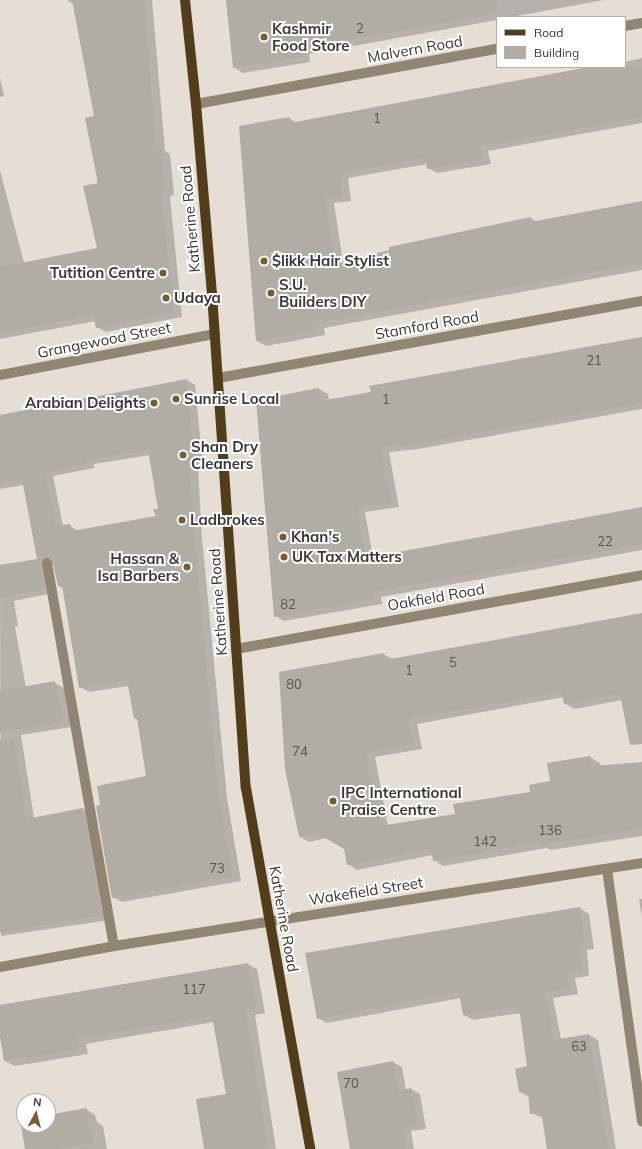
<!DOCTYPE html>
<style>
body{margin:0}
#map{position:relative;width:642px;height:1149px;overflow:hidden;background:#e4ded5;font-family:Mulish,sans-serif}
div>[style]{position:absolute}
.shadow>*{inset:0;background:#0003}
.building>*{inset:0;background:#b1aca4}
.minor>*{height:10px;margin:-5px;padding:0 5px;transform-origin:5px;border-radius:5px;background:#918573}
.major>*{height:10px;margin:-5px;padding:0 5px;transform-origin:5px;border-radius:5px;background:#523d1b}
.dots>*{width:11px;height:11px;translate:-50% -50%;box-sizing:border-box;border:2px solid #fff;border-radius:50%}
span{translate:-50% -50%;white-space:nowrap;text-align:center;line-height:1.15;-webkit-text-stroke:4px #fff;paint-order:stroke}
.number-label{font-size:13px;color:#585551}
.number-label span{-webkit-text-stroke-width:0}
.poi-label{font-size:15px;color:#3b3835;font-weight:700}
.left{translate:0 -50%;text-align:left}
.right{translate:-100% -50%;text-align:right}
.street-label{font-size:15px;color:#3b3835}
.legend{position:absolute;left:496px;top:16px;width:130px;height:52px;box-sizing:border-box;background:#fff;border:1px solid #b1afae;margin:0;padding:5px 7px;list-style:none;font-size:12px;color:#3b3835}
.legend li{display:flex;align-items:center;gap:8px;height:20px}
.legend b{width:20px;border:1px solid #b1afae}
.north{position:absolute;left:16px;top:1093px;width:40px;height:40px;box-sizing:border-box;background:#fff;border:1px solid #b1afae;border-radius:50%;rotate:7deg;font-size:11px;font-weight:700;line-height:16px;text-align:center;color:#3b3835}
.north::after{content:'';display:block;margin:auto;width:14px;height:18px;background:#795c2f;clip-path:polygon(50% 0,100% 100%,50% 72%,0 100%)}
</style>
<div id="map">
<div class="shadow">
<div style="clip-path:polygon(67px 0,152px 0,165px 151px,170px 154px,174px 194px,170px 197px,182px 317px,106px 332px,97px 327px,96px 321px,0 339px,0 170px,24px 263px,98px 249px,96px 117px,73px 4px)"></div>
<div style="clip-path:polygon(226px 0,604px 0,511px 17px,497px 17px,497px 20px,309px 54px,310px 62px,243px 73px,234px 67px)"></div>
<div style="clip-path:polygon(642px 58px,642px 123px,488px 151px,491px 164px,437px 173px,428px 168px,427px 164px,348px 178px,351px 201px,334px 203px,343px 263px,530px 218px,537px 222px,642px 202px,642px 270px,324px 328px,325px 335px,266px 346px,257px 341px,240px 127px,289px 118px,297px 123px,596px 67px,625px 67px,625px 62px)"></div>
<div style="clip-path:polygon(0 78px,4px 96px,0 97px)"></div>
<div style="clip-path:polygon(642px 338px,642px 409px,418px 449px,389px 452px,399px 507px,365px 512px,373px 558px,642px 508px,642px 550px,381px 597px,382px 604px,284px 621px,275px 616px,319px 389px,328px 394px,329px 401px)"></div>
<div style="clip-path:polygon(evenodd,187px 380px,195px 385px,203px 467px,198px 468px,202px 538px,227px 798px,241px 881px,122px 902px,113px 897px,101px 806px,147px 777px,138px 720px,135px 718px,129px 686px,89px 692px,80px 687px,64px 589px,59px 586px,54px 562px,49px 569px,53px 593px,14px 601px,18px 626px,15px 627px,26px 688px,55px 683px,64px 688px,71px 727px,21px 735px,34px 818px,83px 809px,92px 814px,110px 920px,1px 936px,0 566px,38px 560px,24px 485px,0 489px,0 416px,187px 380px,150px 455px,159px 509px,157px 517px,79px 531px,70px 526px,63px 526px,53px 476px,94px 468px,94px 464px,150px 455px)"></div>
<div style="clip-path:polygon(642px 614px,642px 704px,622px 700px,575px 709px,565px 704px,564px 697px,417px 724px,422px 749px,375px 757px,388px 826px,456px 815px,531px 793px,552px 782px,549px 764px,590px 757px,600px 763px,600px 766px,642px 763px,642px 836px,551px 850px,547px 848px,443px 866px,434px 860px,433px 855px,357px 870px,348px 864px,345px 849px,327px 838px,309px 842px,299px 836px,383px 654px,393px 659px)"></div>
<div style="clip-path:polygon(639px 899px,642px 899px,642px 918px)"></div>
<div style="clip-path:polygon(580px 908px,589px 914px,594px 949px,587px 950px,589px 976px,575px 978px,578px 994px,553px 998px,561px 1039px,589px 1035px,598px 1040px,616px 1149px,548px 1149px,543px 1118px,531px 1113px,529px 1097px,520px 1092px,528px 1067px,521px 1013px,473px 1020px,464px 1015px,461px 998px,327px 1023px,318px 1018px)"></div>
<div style="clip-path:polygon(248px 964px,257px 969px,265px 1013px,255px 1015px,276px 1149px,205px 1149px,227px 1095px,214px 1022px,86px 1044px,88px 1054px,15px 1066px,5px 1061px,0 1031px,0 1006px)"></div>
<div style="clip-path:polygon(393px 1062px,402px 1067px,406px 1090px,411px 1089px,420px 1094px,426px 1129px,411px 1131px,414px 1149px,351px 1149px)"></div>
<div style="clip-path:polygon(86px 1109px,95px 1115px,97px 1122px,103px 1126px,107px 1149px,26px 1149px,21px 1121px,24px 1121px,24px 1125px,48px 1125px,48px 1116px)"></div>
</div>
<div class="building">
<div style="clip-path:polygon(72px 0,144px 0,156px 148px,161px 148px,165px 188px,161px 192px,174px 312px,96px 328px,93px 315px,0 333px,0 267px,97px 248px,83px 186px,98px 183px,85px 118px,94px 116px)"></div>
<div style="clip-path:polygon(226px 0,496px 0,497px 13px,301px 49px,302px 57px,233px 68px)"></div>
<div style="clip-path:polygon(589px 67px,642px 67px,642px 117px,480px 146px,482px 159px,427px 169px,425px 158px,340px 173px,342px 196px,325px 199px,335px 264px,389px 250px,389px 247px,502px 223px,531px 217px,531px 222px,642px 201px,642px 263px,315px 323px,316px 330px,256px 341px,239px 126px,289px 117px,290px 123px)"></div>
<div style="clip-path:polygon(642px 337px,642px 403px,409px 445px,380px 447px,391px 502px,356px 507px,366px 558px,642px 507px,642px 544px,372px 592px,373px 599px,274px 617px,256px 400px,319px 388px,321px 401px,371px 392px,369px 386px)"></div>
<div style="clip-path:polygon(evenodd,187px 379px,194px 463px,189px 463px,194px 532px,218px 792px,233px 877px,112px 898px,96px 806px,100px 805px,97px 786px,146px 776px,137px 718px,134px 719px,127px 680px,79px 688px,62px 585px,58px 586px,52px 559px,46px 557px,41px 561px,45px 589px,0 597px,0 565px,37px 559px,22px 479px,0 483px,0 415px,187px 379px,148px 450px,158px 509px,153px 509px,156px 516px,72px 531px,70px 524px,56px 526px,45px 472px,86px 464px,86px 460px,148px 450px)"></div>
<div style="clip-path:polygon(642px 613px,642px 744px,630px 745px,620px 694px,564px 704px,561px 690px,513px 701px,408px 719px,413px 744px,366px 752px,380px 826px,455px 814px,453px 804px,530px 792px,529px 785px,550px 781px,547px 763px,590px 756px,592px 766px,642px 762px,642px 829px,540px 845px,540px 842px,433px 861px,431px 849px,347px 865px,344px 849px,317px 833px,299px 837px,285px 769px,279px 672px,384px 653px,385px 660px)"></div>
<div style="clip-path:polygon(55px 681px,63px 722px,0 732px,0 691px)"></div>
<div style="clip-path:polygon(14px 739px,27px 819px,83px 808px,102px 915px,0 932px,0 740px)"></div>
<div style="clip-path:polygon(580px 907px,585px 944px,579px 946px,581px 971px,567px 973px,569px 989px,545px 993px,554px 1040px,589px 1034px,608px 1149px,547px 1149px,541px 1111px,530px 1114px,528px 1091px,519px 1092px,515px 1069px,527px 1066px,519px 1007px,463px 1015px,459px 992px,317px 1019px,305px 953px)"></div>
<div style="clip-path:polygon(248px 963px,256px 1008px,246px 1010px,268px 1149px,204px 1149px,196px 1099px,226px 1094px,212px 1016px,77px 1039px,79px 1049px,4px 1061px,0 1037px,0 1005px)"></div>
<div style="clip-path:polygon(393px 1061px,398px 1091px,411px 1088px,418px 1124px,402px 1127px,406px 1149px,350px 1149px,337px 1072px)"></div>
<div style="clip-path:polygon(86px 1108px,94px 1143px,58px 1149px,25px 1149px,20px 1120px,24px 1120px,24px 1125px,48px 1125px,48px 1115px)"></div>
</div>
<div class="minor">
<div style="left:625px;top:26px;width:17px;rotate:-10deg"></div>
<div style="left:196px;top:104px;width:306px;rotate:-10.4deg"></div>
<div style="left:0;top:375px;width:219px;rotate:-10.8deg"></div>
<div style="left:218px;top:378px;width:431px;rotate:-10.3deg"></div>
<div style="left:47px;top:563px;width:389px;rotate:80.1deg"></div>
<div style="left:236px;top:649px;width:413px;rotate:-10.3deg"></div>
<div style="left:607px;top:869px;width:255px;rotate:82.1deg"></div>
<div style="left:0;top:967px;width:116px;rotate:-10.4deg"></div>
<div style="left:114px;top:946px;width:534px;rotate:-8.93deg"></div>
</div>
<div class="major">
<div style="left:185px;top:0;width:105px;rotate:84deg"></div>
<div style="left:196px;top:104px;width:191px;rotate:85.2deg"></div>
<div style="left:212px;top:294px;width:495px;rotate:86.1deg"></div>
<div style="left:246px;top:788px;width:367px;rotate:79.9deg"></div>
</div>
<div class="dots">
<div style="left:264px;top:37px;background:#795c2f"></div>
<div style="left:264px;top:261px;background:#795c2f"></div>
<div style="left:163px;top:273px;background:#795c2f"></div>
<div style="left:271px;top:293px;background:#795c2f"></div>
<div style="left:166px;top:298px;background:#795c2f"></div>
<div style="left:176px;top:399px;background:#795c2f"></div>
<div style="left:154px;top:403px;background:#795c2f"></div>
<div style="left:183px;top:455px;background:#795c2f"></div>
<div style="left:182px;top:520px;background:#795c2f"></div>
<div style="left:283px;top:537px;background:#795c2f"></div>
<div style="left:284px;top:557px;background:#795c2f"></div>
<div style="left:187px;top:567px;background:#795c2f"></div>
<div style="left:333px;top:801px;background:#795c2f"></div>
</div>
<div class="number-label">
<span style="left:360px;top:28px">2</span>
<span style="left:377px;top:118px">1</span>
<span style="left:594px;top:360px">21</span>
<span style="left:386px;top:399px">1</span>
<span style="left:605px;top:541px">22</span>
<span style="left:288px;top:604px">82</span>
<span style="left:453px;top:662px">5</span>
<span style="left:409px;top:670px">1</span>
<span style="left:294px;top:684px">80</span>
<span style="left:300px;top:751px">74</span>
<span style="left:550px;top:830px">136</span>
<span style="left:485px;top:841px">142</span>
<span style="left:217px;top:868px">73</span>
<span style="left:194px;top:989px">117</span>
<span style="left:579px;top:1046px">63</span>
<span style="left:351px;top:1083px">70</span>
</div>
<div class="poi-label">
<span class="left" style="left:272px;top:37px">Kashmir<br>Food Store</span>
<span class="left" style="left:272px;top:261px">$likk Hair Stylist</span>
<span class="right" style="left:155px;top:273px">Tutition Centre</span>
<span class="left" style="left:279px;top:293px">S.U.<br>Builders DIY</span>
<span class="left" style="left:174px;top:298px">Udaya</span>
<span class="left" style="left:184px;top:399px">Sunrise Local</span>
<span class="right" style="left:146px;top:403px">Arabian Delights</span>
<span class="left" style="left:191px;top:455px">Shan Dry<br>Cleaners</span>
<span class="left" style="left:190px;top:520px">Ladbrokes</span>
<span class="left" style="left:291px;top:537px">Khan's</span>
<span class="left" style="left:292px;top:557px">UK Tax Matters</span>
<span class="right" style="left:179px;top:567px">Hassan &amp;<br>Isa Barbers</span>
<span class="left" style="left:341px;top:801px">IPC International<br>Praise Centre</span>
</div>
<div class="street-label">
<span style="left:415px;top:49px;rotate:-10deg">Malvern Road</span>
<span style="left:190px;top:219px;rotate:-95deg">Katherine Road</span>
<span style="left:427px;top:325px;rotate:-10deg">Stamford Road</span>
<span style="left:104px;top:340px;rotate:-11deg">Grangewood Street</span>
<span style="left:436px;top:597px;rotate:-10deg">Oakfield Road</span>
<span style="left:218px;top:602px;rotate:-94deg">Katherine Road</span>
<span style="left:366px;top:891px;rotate:-9deg">Wakefield Street</span>
<span style="left:284px;top:919px;rotate:80deg">Katherine Road</span>
</div>
<ul class="legend">
<li><b style="height:5px;background:#523d1b"></b>Road</li>
<li><b style="height:11px;background:#b1aca4"></b>Building</li>
</ul>
<div class="north">N</div>
</div>
